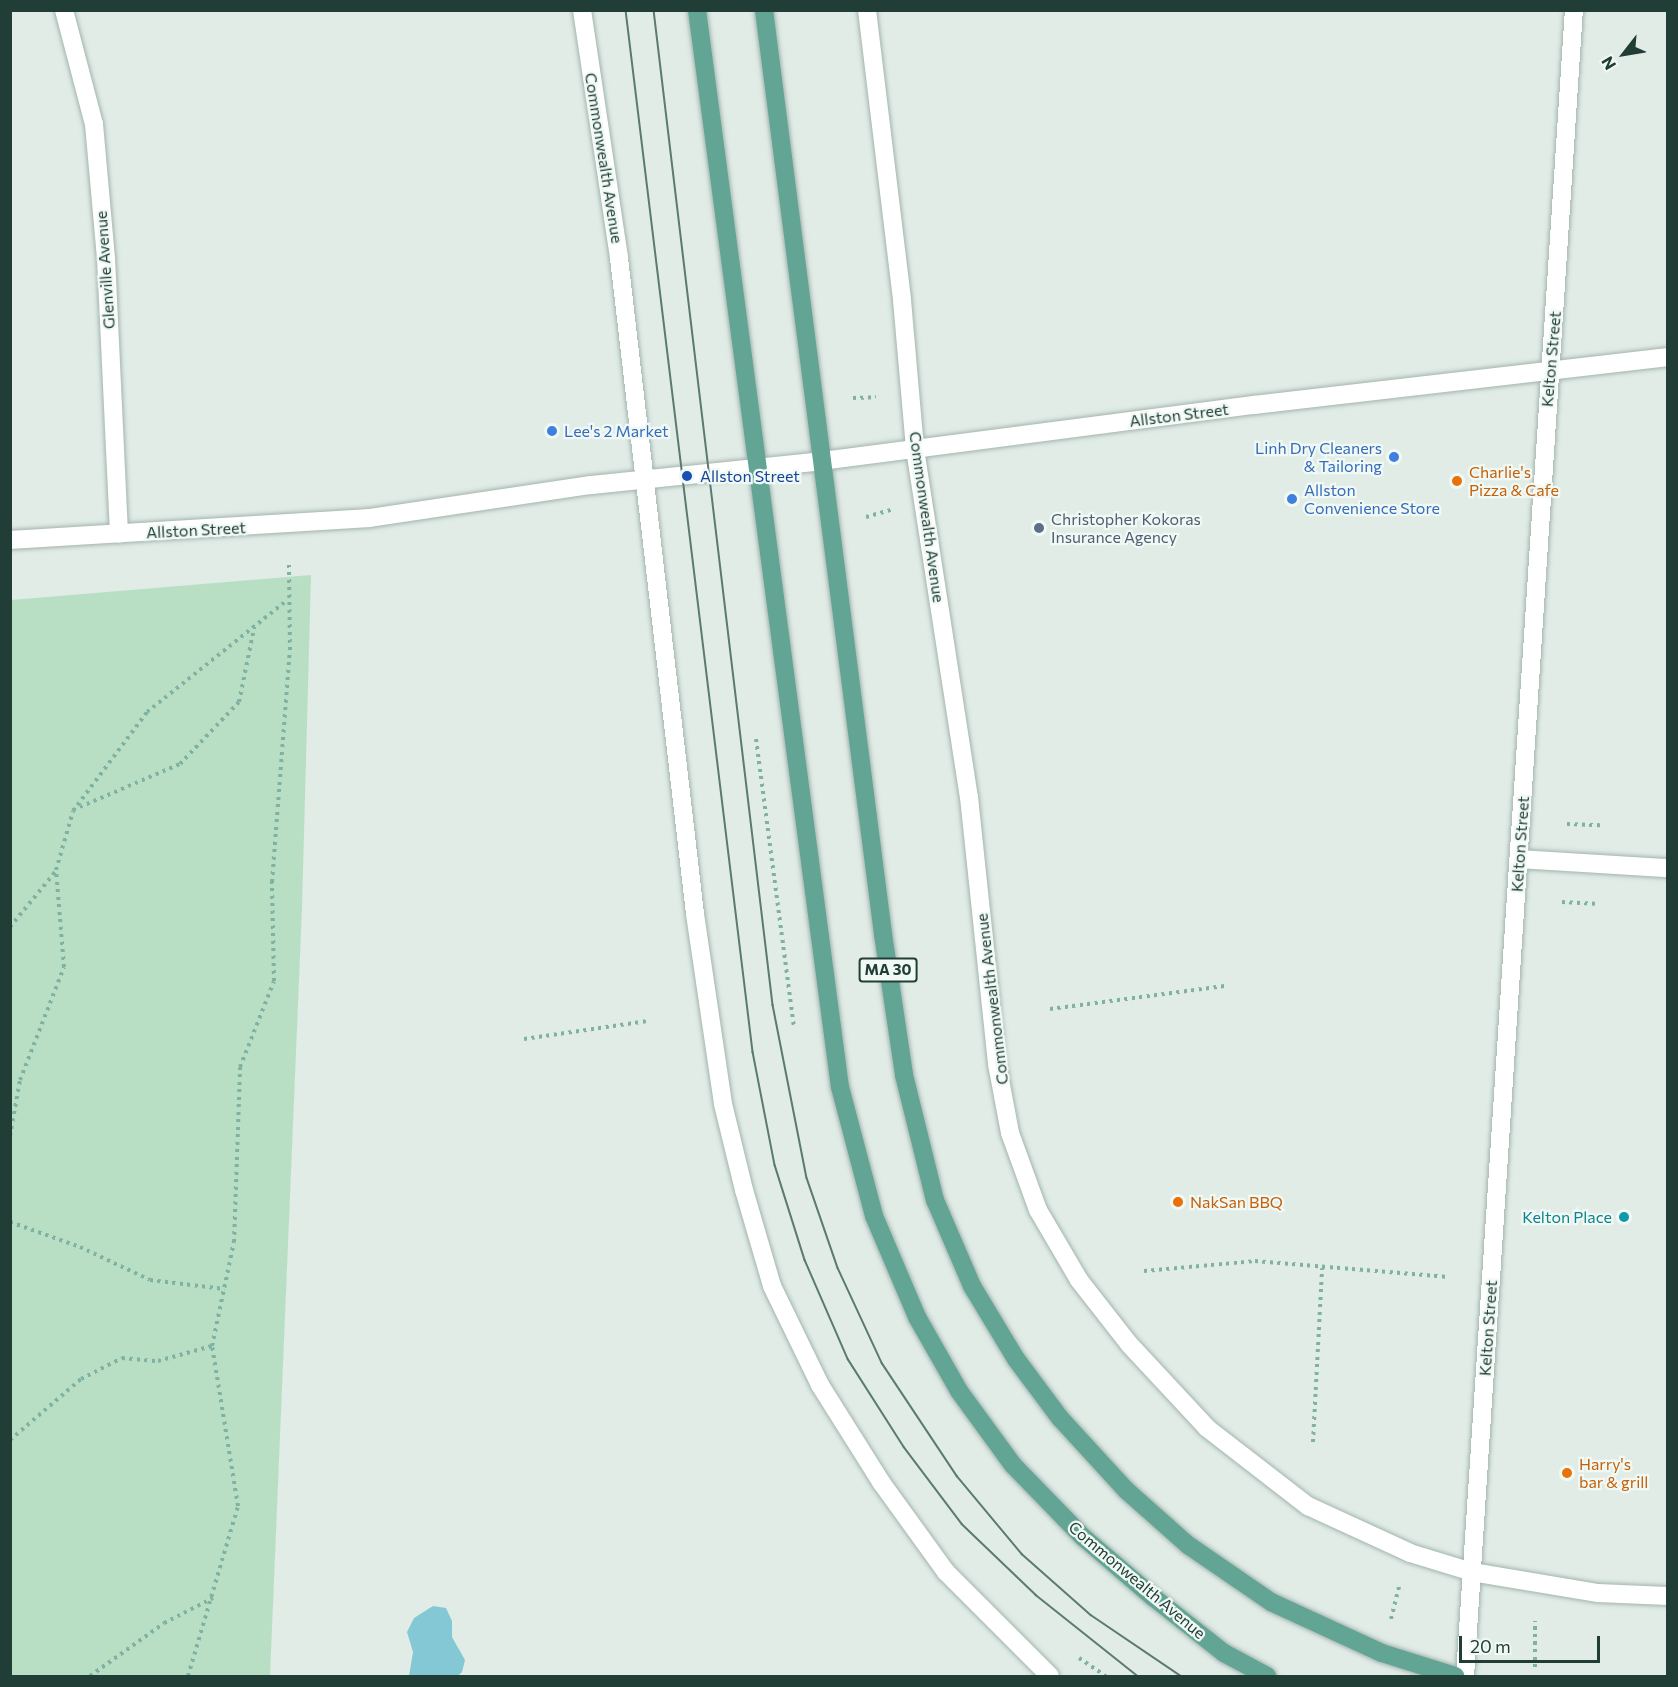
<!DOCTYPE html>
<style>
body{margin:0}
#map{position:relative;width:1678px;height:1687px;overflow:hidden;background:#e1ece7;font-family:Commissioner,sans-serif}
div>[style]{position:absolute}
.green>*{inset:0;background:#b8dfc3}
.water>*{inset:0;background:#85c8d5}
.path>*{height:4px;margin-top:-2px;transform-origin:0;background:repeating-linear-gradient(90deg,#7fb2a3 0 3px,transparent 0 7.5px)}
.roads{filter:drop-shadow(0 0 2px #a3b4ae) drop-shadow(0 0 2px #a3b4ae)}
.street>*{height:18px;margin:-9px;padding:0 9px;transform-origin:9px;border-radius:9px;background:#fff}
.secondary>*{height:18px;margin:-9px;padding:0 9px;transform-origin:9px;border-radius:9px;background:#fff}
.primary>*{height:18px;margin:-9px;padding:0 9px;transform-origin:9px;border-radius:9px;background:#62a595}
.tram>*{height:1.5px;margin:-0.75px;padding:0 0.75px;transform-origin:0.75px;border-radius:0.75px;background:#5a7a72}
.dots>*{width:16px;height:16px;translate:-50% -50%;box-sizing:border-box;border:3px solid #f1f9f5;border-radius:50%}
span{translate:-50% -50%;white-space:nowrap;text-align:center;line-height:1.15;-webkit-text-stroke:4.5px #f1f9f5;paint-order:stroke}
.shield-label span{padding:2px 4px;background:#f1f9f5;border:2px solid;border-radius:4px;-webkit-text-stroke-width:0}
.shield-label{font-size:15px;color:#203e36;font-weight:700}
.street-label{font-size:16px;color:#203e36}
.shop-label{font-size:16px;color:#366cbe}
.left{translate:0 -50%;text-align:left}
.right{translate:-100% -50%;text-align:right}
.food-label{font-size:16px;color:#c56008}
.transit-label{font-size:16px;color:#164399}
.service-label{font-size:16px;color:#4e5e75}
.culture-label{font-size:16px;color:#0d838f}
.frame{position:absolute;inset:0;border:12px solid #203e36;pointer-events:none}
.north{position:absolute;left:1594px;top:24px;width:60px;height:60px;-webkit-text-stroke:4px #f1f9f5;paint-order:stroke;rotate:239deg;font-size:16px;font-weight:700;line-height:24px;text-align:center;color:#203e36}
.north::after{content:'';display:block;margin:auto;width:21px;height:27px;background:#203e36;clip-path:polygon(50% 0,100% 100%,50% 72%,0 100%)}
.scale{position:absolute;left:1459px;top:1636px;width:141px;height:27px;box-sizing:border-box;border:3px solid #203e36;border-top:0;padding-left:8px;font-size:18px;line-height:21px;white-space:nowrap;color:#203e36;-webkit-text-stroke:4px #f1f9f5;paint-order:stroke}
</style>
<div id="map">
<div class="green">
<div style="clip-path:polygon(311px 575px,302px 908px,270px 1676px,11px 1676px,11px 600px)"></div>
</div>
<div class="water">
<div style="clip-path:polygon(433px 1606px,446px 1608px,452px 1621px,452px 1637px,465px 1660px,462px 1672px,458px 1676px,409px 1676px,413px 1652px,407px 1632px,414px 1618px)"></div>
</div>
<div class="path">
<div style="left:853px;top:398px;width:23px;rotate:-2deg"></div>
<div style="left:866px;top:517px;width:26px;rotate:-16deg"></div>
<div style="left:756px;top:739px;width:292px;rotate:82.5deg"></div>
<div style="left:73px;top:810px;width:116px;rotate:-23.3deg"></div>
<div style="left:180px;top:764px;width:86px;rotate:-46.4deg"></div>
<div style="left:239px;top:702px;width:76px;rotate:-78.5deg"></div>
<div style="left:1567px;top:824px;width:33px;rotate:2deg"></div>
<div style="left:1562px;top:902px;width:33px;rotate:3deg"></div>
<div style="left:10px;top:927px;width:72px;rotate:-50.6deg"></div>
<div style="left:1050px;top:1009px;width:176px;rotate:-7.5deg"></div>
<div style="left:524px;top:1039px;width:125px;rotate:-8.3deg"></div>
<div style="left:10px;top:1136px;width:57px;rotate:-79.9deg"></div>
<div style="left:20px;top:1080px;width:121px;rotate:-68.7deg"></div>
<div style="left:64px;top:967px;width:97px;rotate:-94.7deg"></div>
<div style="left:56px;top:870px;width:61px;rotate:-73.9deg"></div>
<div style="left:73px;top:811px;width:124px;rotate:-53.2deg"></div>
<div style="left:147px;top:712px;width:178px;rotate:-38.6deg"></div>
<div style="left:10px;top:1222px;width:74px;rotate:19.7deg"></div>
<div style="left:80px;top:1247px;width:77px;rotate:25.2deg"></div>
<div style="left:150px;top:1280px;width:75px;rotate:6.9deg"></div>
<div style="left:1144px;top:1271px;width:111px;rotate:-5.1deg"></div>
<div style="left:1255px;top:1261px;width:194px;rotate:4.7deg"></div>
<div style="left:10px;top:1440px;width:94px;rotate:-40.7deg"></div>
<div style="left:81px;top:1379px;width:46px;rotate:-27.1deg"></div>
<div style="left:122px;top:1358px;width:36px;rotate:5deg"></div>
<div style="left:158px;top:1361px;width:56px;rotate:-15.5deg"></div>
<div style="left:1313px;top:1442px;width:174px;rotate:-87deg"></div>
<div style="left:1391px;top:1619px;width:36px;rotate:-76deg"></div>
<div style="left:1079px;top:1658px;width:32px;rotate:34deg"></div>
<div style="left:1535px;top:1667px;width:46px;rotate:-90deg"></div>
<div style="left:90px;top:1676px;width:91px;rotate:-35.6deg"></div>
<div style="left:164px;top:1623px;width:55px;rotate:-27deg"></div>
<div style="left:188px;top:1676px;width:177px;rotate:-73.6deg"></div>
<div style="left:238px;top:1506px;width:162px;rotate:-99.2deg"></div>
<div style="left:212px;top:1346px;width:106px;rotate:-78.1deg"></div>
<div style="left:234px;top:1242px;width:175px;rotate:-88deg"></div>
<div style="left:240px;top:1067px;width:92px;rotate:-68.4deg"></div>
<div style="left:274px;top:981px;width:99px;rotate:-91.2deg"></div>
<div style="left:272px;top:882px;width:233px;rotate:-85.6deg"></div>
<div style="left:290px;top:650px;width:85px;rotate:-90.7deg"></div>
</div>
<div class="roads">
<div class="street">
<div style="left:64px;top:10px;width:118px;rotate:75.3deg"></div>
<div style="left:94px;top:124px;width:135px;rotate:84.9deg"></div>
<div style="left:106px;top:258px;width:276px;rotate:87.3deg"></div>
<div style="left:582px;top:10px;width:251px;rotate:81.5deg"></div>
<div style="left:619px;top:258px;width:660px;rotate:83.39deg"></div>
<div style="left:695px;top:914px;width:192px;rotate:81.6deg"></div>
<div style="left:723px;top:1104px;width:89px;rotate:76.3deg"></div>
<div style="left:744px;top:1190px;width:100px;rotate:73.7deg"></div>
<div style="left:772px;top:1286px;width:110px;rotate:64.1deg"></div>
<div style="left:820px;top:1385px;width:115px;rotate:57.8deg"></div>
<div style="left:881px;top:1482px;width:111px;rotate:54.2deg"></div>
<div style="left:946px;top:1572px;width:147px;rotate:45deg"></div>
<div style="left:867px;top:10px;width:292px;rotate:83.1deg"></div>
<div style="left:902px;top:300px;width:150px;rotate:85deg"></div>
<div style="left:915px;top:449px;width:352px;rotate:81.2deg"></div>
<div style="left:969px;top:797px;width:268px;rotate:84deg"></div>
<div style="left:997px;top:1064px;width:70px;rotate:79.3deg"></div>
<div style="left:1010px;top:1133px;width:82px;rotate:70deg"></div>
<div style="left:1038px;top:1210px;width:81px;rotate:59.6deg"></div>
<div style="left:1079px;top:1280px;width:81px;rotate:52deg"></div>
<div style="left:1129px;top:1344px;width:115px;rotate:47.1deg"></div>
<div style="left:1207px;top:1428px;width:128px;rotate:37.7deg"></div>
<div style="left:1308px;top:1506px;width:112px;rotate:24.7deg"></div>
<div style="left:1410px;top:1553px;width:65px;rotate:17deg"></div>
<div style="left:1472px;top:1572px;width:128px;rotate:9.5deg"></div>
<div style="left:1598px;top:1593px;width:70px;rotate:2.5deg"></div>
<div style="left:1519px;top:859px;width:149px;rotate:3.5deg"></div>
</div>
<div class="secondary">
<div style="left:10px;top:540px;width:360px;rotate:-3.5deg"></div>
<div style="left:369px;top:518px;width:224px;rotate:-8.5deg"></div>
<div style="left:591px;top:485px;width:232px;rotate:-5.9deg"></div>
<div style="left:822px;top:461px;width:436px;rotate:-7.4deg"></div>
<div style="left:1254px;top:405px;width:417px;rotate:-6.6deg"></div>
<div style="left:1465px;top:1676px;width:1670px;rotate:-86.26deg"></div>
</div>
<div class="primary">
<div style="left:697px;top:10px;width:1086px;rotate:82.44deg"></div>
<div style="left:840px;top:1087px;width:133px;rotate:75.2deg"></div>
<div style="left:874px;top:1216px;width:110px;rotate:66.9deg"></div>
<div style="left:917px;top:1317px;width:85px;rotate:60.4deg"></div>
<div style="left:959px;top:1391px;width:92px;rotate:53.9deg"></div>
<div style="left:1013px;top:1465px;width:100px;rotate:45.8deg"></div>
<div style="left:1083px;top:1537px;width:92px;rotate:40.6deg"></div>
<div style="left:1153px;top:1597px;width:90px;rotate:38.3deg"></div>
<div style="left:1224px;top:1653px;width:49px;rotate:28.1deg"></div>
<div style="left:764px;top:10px;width:932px;rotate:82.66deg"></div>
<div style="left:883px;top:934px;width:143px;rotate:81.5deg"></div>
<div style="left:904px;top:1075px;width:129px;rotate:76.1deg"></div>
<div style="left:935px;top:1200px;width:94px;rotate:66.7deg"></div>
<div style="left:972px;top:1286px;width:85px;rotate:58.9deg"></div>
<div style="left:1016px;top:1359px;width:74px;rotate:53.3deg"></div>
<div style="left:1060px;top:1418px;width:98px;rotate:47.5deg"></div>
<div style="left:1126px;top:1490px;width:83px;rotate:41.6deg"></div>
<div style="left:1188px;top:1545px;width:101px;rotate:34.5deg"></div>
<div style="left:1271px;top:1602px;width:122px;rotate:24.7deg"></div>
<div style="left:1382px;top:1653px;width:77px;rotate:17.5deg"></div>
</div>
</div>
<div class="tram">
<div style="left:626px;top:10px;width:1050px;rotate:83.05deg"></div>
<div style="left:753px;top:1052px;width:115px;rotate:79deg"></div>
<div style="left:775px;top:1165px;width:100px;rotate:72.5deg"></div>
<div style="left:805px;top:1260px;width:108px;rotate:66.5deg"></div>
<div style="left:848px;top:1359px;width:104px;rotate:57.5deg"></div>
<div style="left:904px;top:1447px;width:96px;rotate:53deg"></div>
<div style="left:962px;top:1524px;width:103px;rotate:43.8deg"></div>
<div style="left:1036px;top:1595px;width:130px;rotate:38.5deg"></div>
<div style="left:654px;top:10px;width:1002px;rotate:83.18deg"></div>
<div style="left:773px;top:1005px;width:176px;rotate:78.9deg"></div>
<div style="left:807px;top:1178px;width:95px;rotate:71deg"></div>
<div style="left:838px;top:1268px;width:105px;rotate:65.1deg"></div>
<div style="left:882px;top:1363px;width:136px;rotate:56.4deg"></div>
<div style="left:957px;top:1476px;width:102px;rotate:50.2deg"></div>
<div style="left:1022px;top:1554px;width:92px;rotate:41.5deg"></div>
<div style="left:1091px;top:1615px;width:109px;rotate:34.1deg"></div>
</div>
<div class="dots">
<div style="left:552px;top:431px;background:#3f7fe0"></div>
<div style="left:1394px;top:457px;background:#3f7fe0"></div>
<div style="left:687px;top:476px;background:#1a4fb4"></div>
<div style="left:1457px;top:481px;background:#e8710a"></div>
<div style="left:1292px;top:499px;background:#3f7fe0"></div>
<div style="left:1039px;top:528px;background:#5c6f8a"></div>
<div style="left:1178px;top:1202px;background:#e8710a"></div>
<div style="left:1624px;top:1217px;background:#0f9aa8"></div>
<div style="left:1567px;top:1473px;background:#e8710a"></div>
</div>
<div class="shield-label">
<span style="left:888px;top:970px">MA 30</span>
</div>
<div class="street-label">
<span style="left:604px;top:158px;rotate:81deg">Commonwealth Avenue</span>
<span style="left:105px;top:270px;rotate:-94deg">Glenville Avenue</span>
<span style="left:1551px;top:359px;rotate:-85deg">Kelton Street</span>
<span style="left:1179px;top:415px;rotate:-7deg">Allston Street</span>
<span style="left:927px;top:517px;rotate:82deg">Commonwealth Avenue</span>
<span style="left:196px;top:530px;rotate:-3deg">Allston Street</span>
<span style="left:1520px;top:844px;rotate:-86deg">Kelton Street</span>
<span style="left:992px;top:999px;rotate:-97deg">Commonwealth Avenue</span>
<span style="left:1488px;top:1328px;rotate:-86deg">Kelton Street</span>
<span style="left:1137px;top:1580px;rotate:40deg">Commonwealth Avenue</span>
</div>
<div class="shop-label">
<span class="left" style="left:564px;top:431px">Lee's 2 Market</span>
<span class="right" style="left:1382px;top:457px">Linh Dry Cleaners<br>&amp; Tailoring</span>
<span class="left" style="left:1304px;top:499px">Allston<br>Convenience Store</span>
</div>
<div class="food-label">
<span class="left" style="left:1469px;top:481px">Charlie's<br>Pizza &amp; Cafe</span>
<span class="left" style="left:1190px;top:1202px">NakSan BBQ</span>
<span class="left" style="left:1579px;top:1473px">Harry's<br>bar &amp; grill</span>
</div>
<div class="transit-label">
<span class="left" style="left:700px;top:476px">Allston Street</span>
</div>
<div class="service-label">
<span class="left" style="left:1051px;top:528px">Christopher Kokoras<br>Insurance Agency</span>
</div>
<div class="culture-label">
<span class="right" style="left:1612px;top:1217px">Kelton Place</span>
</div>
<div class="frame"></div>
<div class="north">N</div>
<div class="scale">20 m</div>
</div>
